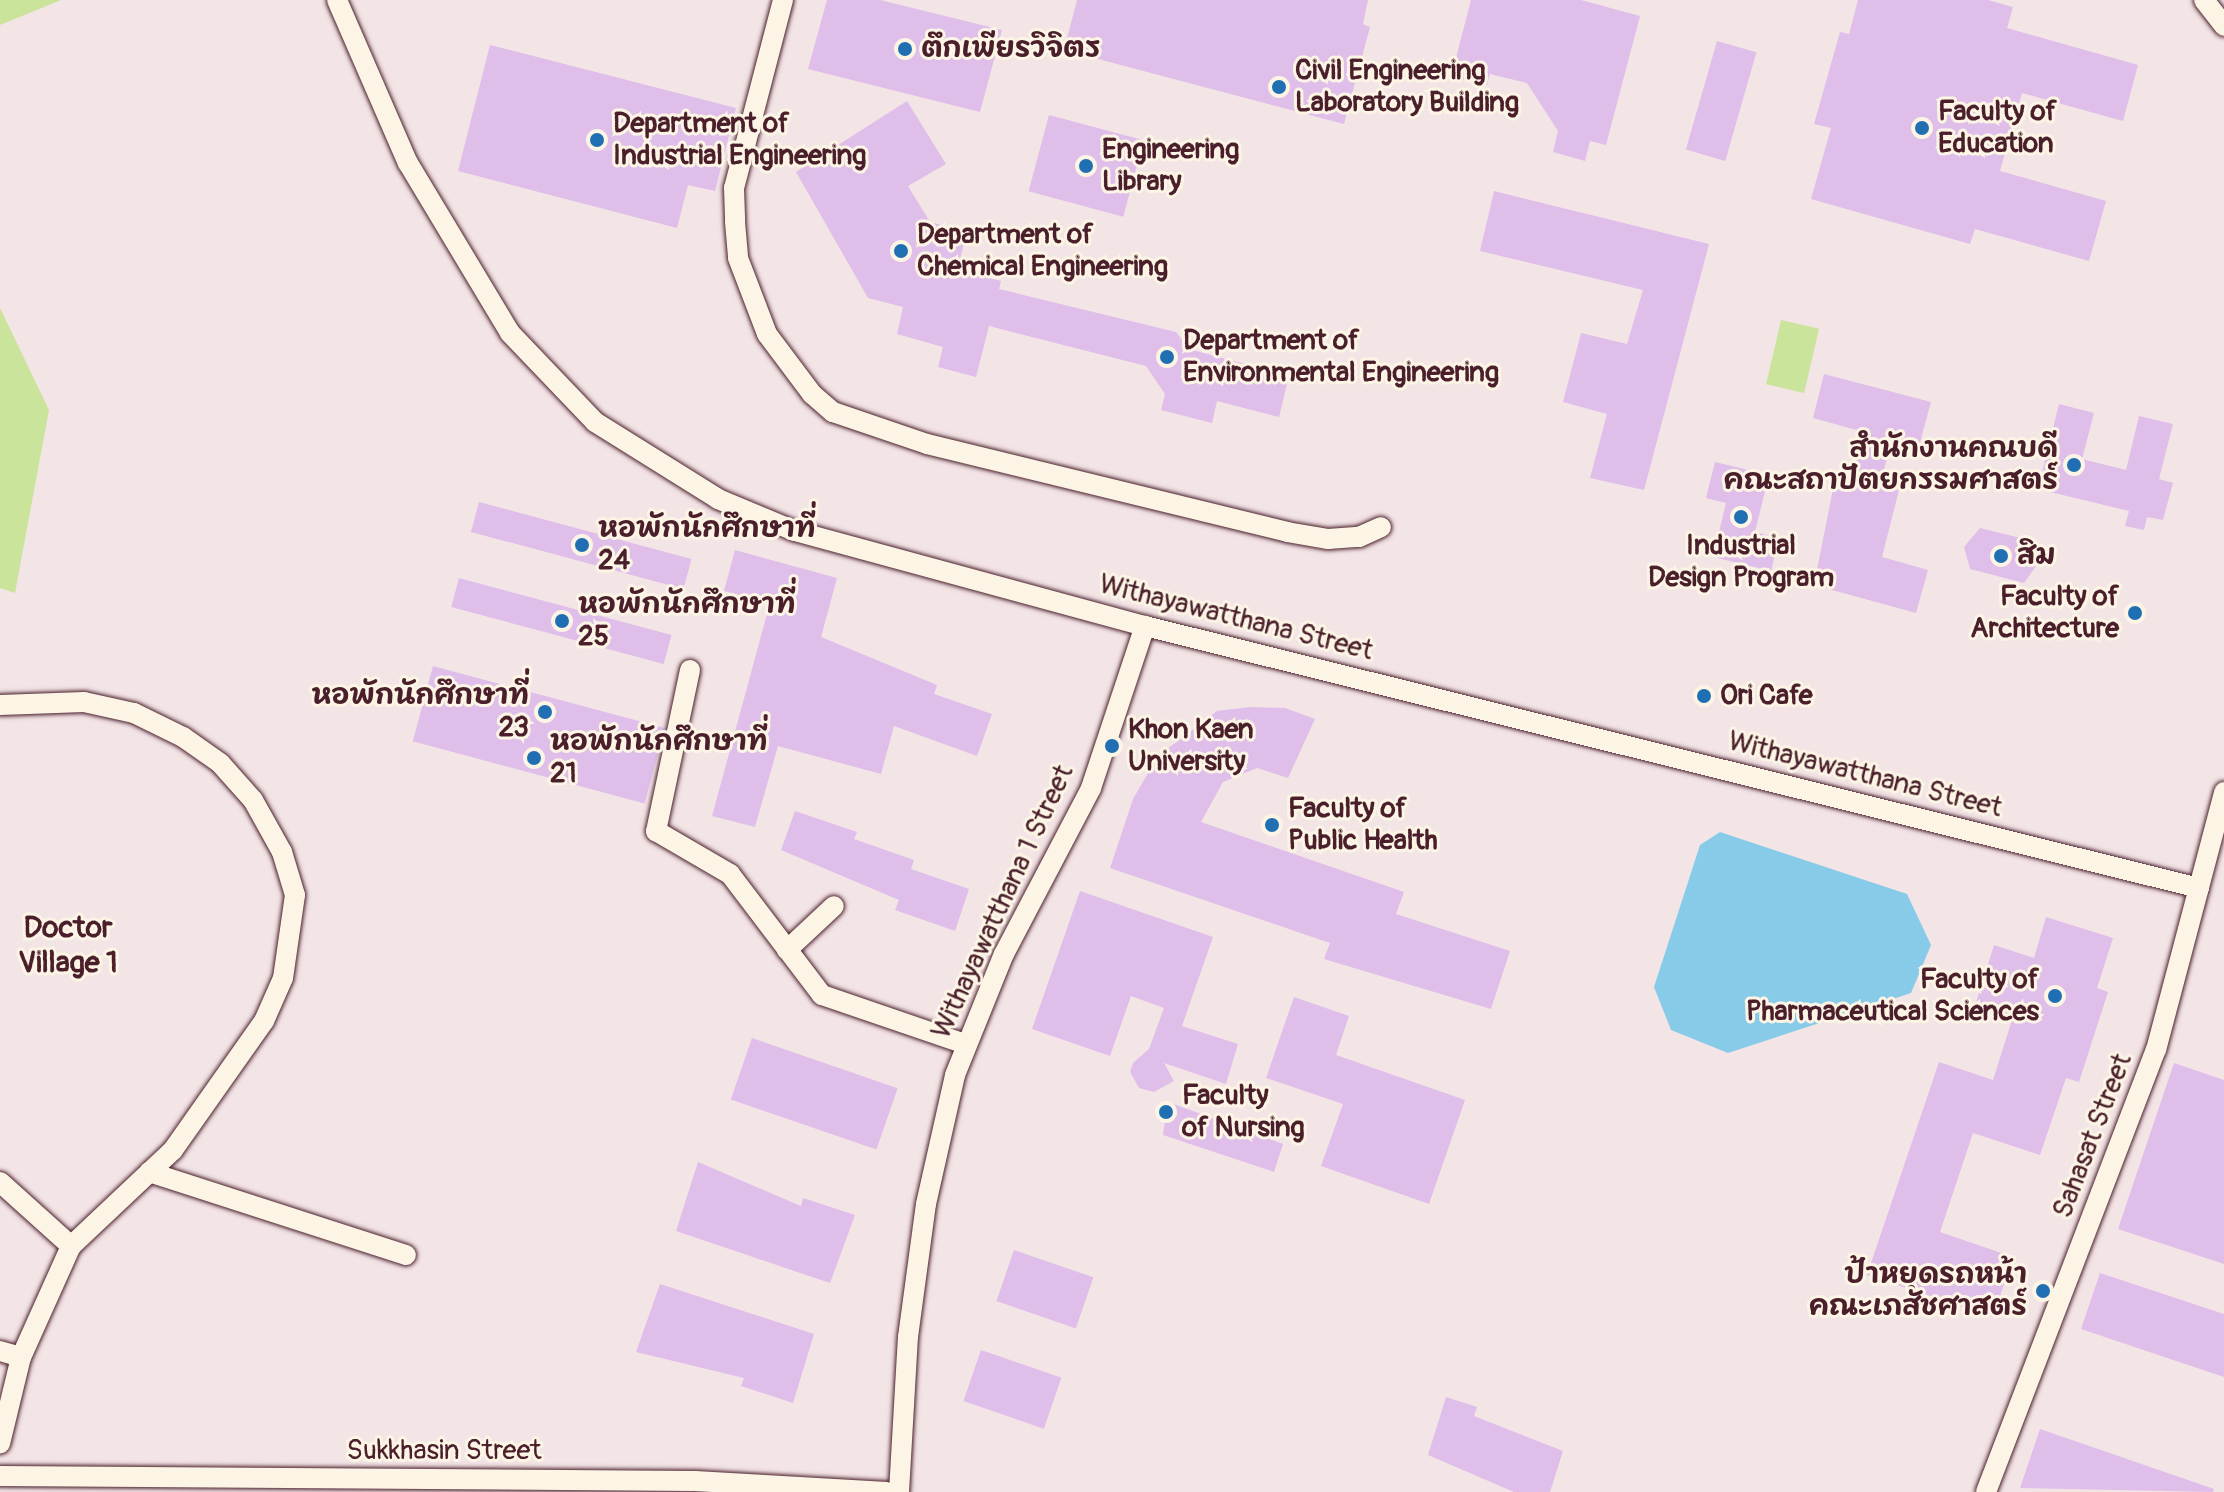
<!DOCTYPE html>
<meta charset="utf-8">
<style>
body{margin:0}
#map{position:relative;width:2224px;height:1492px;overflow:hidden;background:#fcf5e5;font-family:Pangolin,"Playpen Sans Thai",sans-serif}
div>[style]{position:absolute}
.built>*{inset:0;background:#f3e4e6;transform-origin:0 0}
.green>*{inset:0;background:#cae49b;transform-origin:0 0}
.water>*{inset:0;background:#87cbe8}
.building>*{inset:0;background:#dfbeea;transform-origin:0 0}
.roads{filter:drop-shadow(0 0 2px #4a1f2b) drop-shadow(0 0 2px #4a1f2b)}
.minor>*{height:20px;margin:-10px;padding:0 10px;transform-origin:10px;border-radius:10px;background:#fcf5e5}
.dots>*{width:22px;height:22px;translate:-50% -50%;box-sizing:border-box;border:4px solid #fcf5e5;border-radius:50%}
span{translate:-50% -50%;white-space:nowrap;text-align:center;line-height:1.15;-webkit-text-stroke:6px #fcf5e5;paint-order:stroke}
.poi-label{font-size:28px;color:#4a1f2b;font-weight:700}
.left{translate:0 -50%;text-align:left}
.right{translate:-100% -50%;text-align:right}
.street-label{font-size:28px;color:#4a1f2b}
.neighbourhood-label{font-size:30px;color:#4a1f2b;font-weight:700}
</style>
<div id="map">
<div class="built">
<div style="left:0;top:0;width:2224px;height:1492px"></div>
</div>
<div class="green">
<div style="clip-path:polygon(0 0,61px 0,0 25px)"></div>
<div style="clip-path:polygon(0 308px,49px 410px,15px 593px,0 588px)"></div>
<div style="left:1781px;top:320px;width:39px;height:66px;rotate:13deg"></div>
</div>
<div class="water">
<div style="clip-path:polygon(1720px 832px,1907px 894px,1931px 945px,1911px 993px,1728px 1053px,1671px 1030px,1654px 987px,1700px 845px)"></div>
</div>
<div class="building">
<div style="clip-path:polygon(827px 0,880px 0,1002px 30px,980px 112px,808px 69px)"></div>
<div style="clip-path:polygon(1077px 0,1368px 0,1363px 24px,1370px 27px,1344px 124px,1064px 50px)"></div>
<div style="clip-path:polygon(1471px 0,1581px 0,1640px 16px,1606px 145px,1590px 141px,1585px 161px,1553px 152px,1558px 131px,1527px 83px,1490px 74px,1487px 85px,1451px 77px)"></div>
<div style="clip-path:polygon(1858px 0,1988px 0,2013px 7px,2007px 28px,2138px 65px,2123px 121px,2022px 93px,2000px 171px,2106px 201px,2089px 261px,1975px 229px,1970px 244px,1811px 199px,1831px 128px,1814px 124px,1840px 32px,1849px 34px)"></div>
<div style="left:1717px;top:41px;width:41px;height:113px;rotate:16deg"></div>
<div style="clip-path:polygon(490px 45px,736px 108px,715px 191px,688px 185px,677px 228px,458px 171px)"></div>
<div style="clip-path:polygon(907px 101px,946px 164px,908px 186px,930px 222px,967px 232px,957px 270px,1001px 281px,999px 289px,1176px 332px,1189px 349px,1289px 376px,1279px 417px,1217px 401px,1212px 423px,1161px 410px,1165px 394px,1146px 366px,989px 326px,976px 377px,938px 367px,943px 347px,897px 334px,903px 307px,868px 298px,796px 172px)"></div>
<div style="left:1049px;top:115px;width:98px;height:79px;rotate:15deg"></div>
<div style="clip-path:polygon(1494px 191px,1709px 244px,1644px 490px,1590px 478px,1607px 414px,1563px 402px,1581px 333px,1627px 344px,1643px 290px,1480px 251px)"></div>
<div style="clip-path:polygon(1824px 374px,1931px 402px,1919px 446px,1892px 439px,1880px 485px,1899px 490px,1882px 557px,1928px 570px,1916px 613px,1814px 585px,1836px 474px,1852px 478px,1864px 432px,1813px 418px)"></div>
<div style="clip-path:polygon(2059px 404px,2094px 413px,2082px 459px,2126px 470px,2139px 416px,2173px 424px,2159px 479px,2173px 483px,2163px 520px,2147px 517px,2144px 530px,2125px 526px,2129px 511px,2038px 489px)"></div>
<div style="clip-path:polygon(1715px 462px,1769px 475px,1755px 532px,1779px 538px,1771px 571px,1713px 557px,1726px 503px,1706px 498px)"></div>
<div style="left:479px;top:502px;width:220px;height:31px;rotate:15deg"></div>
<div style="clip-path:polygon(1980px 528px,2033px 541px,2036px 566px,2024px 583px,1970px 569px,1964px 547px)"></div>
<div style="clip-path:polygon(735px 550px,837px 578px,821px 637px,937px 685px,934px 694px,992px 714px,977px 756px,894px 726px,881px 774px,778px 746px,755px 827px,712px 816px,770px 603px,724px 591px)"></div>
<div style="left:459px;top:578px;width:220px;height:30px;rotate:15deg"></div>
<div style="left:433px;top:666px;width:240px;height:78px;rotate:15deg"></div>
<div style="clip-path:polygon(1250px 707px,1285px 708px,1315px 719px,1288px 778px,1257px 768px,1223px 782px,1201px 822px,1404px 892px,1396px 914px,1510px 951px,1491px 1009px,1324px 959px,1330px 943px,1110px 868px,1133px 799px,1158px 756px,1217px 711px)"></div>
<div style="clip-path:polygon(795px 811px,857px 832px,854px 839px,914px 860px,911px 869px,969px 889px,955px 931px,895px 910px,899px 900px,781px 850px)"></div>
<div style="clip-path:polygon(1080px 891px,1213px 937px,1182px 1026px,1238px 1044px,1226px 1084px,1164px 1063px,1174px 1081px,1154px 1092px,1139px 1088px,1130px 1072px,1133px 1063px,1149px 1049px,1164px 1008px,1131px 996px,1110px 1056px,1032px 1029px)"></div>
<div style="clip-path:polygon(2046px 917px,2113px 938px,2097px 988px,2108px 992px,2079px 1082px,2066px 1078px,2040px 1155px,1973px 1133px,1940px 1232px,2013px 1257px,1993px 1317px,1867px 1275px,1939px 1062px,1993px 1080px,2012px 1020px,1974px 1009px,1994px 945px,2034px 958px)"></div>
<div style="clip-path:polygon(1294px 997px,1349px 1016px,1336px 1055px,1465px 1100px,1429px 1204px,1321px 1166px,1343px 1104px,1266px 1078px)"></div>
<div style="left:752px;top:1038px;width:154px;height:65px;rotate:19deg"></div>
<div style="clip-path:polygon(2174px 1063px,2224px 1080px,2224px 1264px,2118px 1229px)"></div>
<div style="clip-path:polygon(1171px 1103px,1283px 1144px,1274px 1172px,1163px 1135px,1165px 1120px,1177px 1116px)"></div>
<div style="clip-path:polygon(698px 1162px,801px 1206px,803px 1198px,855px 1215px,830px 1283px,676px 1231px)"></div>
<div style="left:1014px;top:1250px;width:84px;height:54px;rotate:19deg"></div>
<div style="clip-path:polygon(2100px 1273px,2224px 1314px,2224px 1377px,2081px 1329px)"></div>
<div style="clip-path:polygon(660px 1284px,814px 1334px,793px 1403px,741px 1386px,744px 1378px,636px 1352px)"></div>
<div style="left:981px;top:1350px;width:85px;height:54px;rotate:19deg"></div>
<div style="clip-path:polygon(1446px 1397px,1477px 1407px,1474px 1416px,1563px 1451px,1550px 1492px,1514px 1492px,1428px 1455px)"></div>
<div style="clip-path:polygon(2040px 1429px,2214px 1489px,2213px 1492px,2020px 1488px)"></div>
</div>
<div class="roads">
<div class="minor">
<div style="left:337px;top:0;width:178px;rotate:66.5deg"></div>
<div style="left:408px;top:163px;width:198px;rotate:59deg"></div>
<div style="left:510px;top:333px;width:123px;rotate:46.3deg"></div>
<div style="left:595px;top:422px;width:145px;rotate:32deg"></div>
<div style="left:718px;top:499px;width:83px;rotate:22.6deg"></div>
<div style="left:795px;top:531px;width:363px;rotate:15.2deg"></div>
<div style="left:1145px;top:626px;width:1086px;rotate:13.96deg"></div>
<div style="left:783px;top:0;width:194px;rotate:104.6deg"></div>
<div style="left:734px;top:188px;width:34px;rotate:88deg"></div>
<div style="left:735px;top:222px;width:36px;rotate:85deg"></div>
<div style="left:738px;top:258px;width:81px;rotate:69.1deg"></div>
<div style="left:767px;top:334px;width:75px;rotate:53.1deg"></div>
<div style="left:812px;top:394px;width:28px;rotate:41deg"></div>
<div style="left:833px;top:412px;width:99px;rotate:18.8deg"></div>
<div style="left:927px;top:444px;width:371px;rotate:13.7deg"></div>
<div style="left:1287px;top:532px;width:42px;rotate:9.7deg"></div>
<div style="left:1328px;top:539px;width:31px;rotate:-4deg"></div>
<div style="left:1359px;top:537px;width:24px;rotate:-24deg"></div>
<div style="left:2204px;top:0;width:33px;rotate:52deg"></div>
<div style="left:690px;top:670px;width:165px;rotate:101.9deg"></div>
<div style="left:656px;top:831px;width:86px;rotate:30.2deg"></div>
<div style="left:730px;top:874px;width:152px;rotate:52.8deg"></div>
<div style="left:822px;top:995px;width:151px;rotate:18.9deg"></div>
<div style="left:0;top:705px;width:84px;rotate:-2deg"></div>
<div style="left:84px;top:702px;width:51px;rotate:12.4deg"></div>
<div style="left:134px;top:713px;width:55px;rotate:26.1deg"></div>
<div style="left:183px;top:737px;width:45px;rotate:35.1deg"></div>
<div style="left:220px;top:763px;width:50px;rotate:48.3deg"></div>
<div style="left:253px;top:800px;width:60px;rotate:60.9deg"></div>
<div style="left:282px;top:852px;width:45px;rotate:73.2deg"></div>
<div style="left:295px;top:895px;width:84px;rotate:98.2deg"></div>
<div style="left:283px;top:978px;width:47px;rotate:113.8deg"></div>
<div style="left:264px;top:1021px;width:158px;rotate:125.2deg"></div>
<div style="left:173px;top:1150px;width:140px;rotate:136.7deg"></div>
<div style="left:71px;top:1246px;width:122px;rotate:114.2deg"></div>
<div style="left:21px;top:1357px;width:89px;rotate:103.6deg"></div>
<div style="left:787px;top:950px;width:64px;rotate:-43.1deg"></div>
<div style="left:149px;top:1172px;width:270px;rotate:17.9deg"></div>
<div style="left:0;top:1182px;width:96px;rotate:42deg"></div>
<div style="left:0;top:1351px;width:22px;rotate:16deg"></div>
<div style="left:0;top:1476px;width:695px;rotate:0.41deg"></div>
<div style="left:695px;top:1481px;width:192px;rotate:3.3deg"></div>
<div style="left:899px;top:1492px;width:155px;rotate:-86.7deg"></div>
<div style="left:908px;top:1337px;width:134px;rotate:-82.3deg"></div>
<div style="left:926px;top:1204px;width:132px;rotate:-77.3deg"></div>
<div style="left:955px;top:1075px;width:131px;rotate:-68deg"></div>
<div style="left:1004px;top:954px;width:187px;rotate:-62.3deg"></div>
<div style="left:1091px;top:788px;width:171px;rotate:-71.6deg"></div>
<div style="left:1986px;top:1492px;width:474px;rotate:-69deg"></div>
<div style="left:2156px;top:1050px;width:267px;rotate:-75.2deg"></div>
</div>
</div>
<div class="dots">
<div style="left:905px;top:49px;background:#1f6fb2"></div>
<div style="left:1279px;top:87px;background:#1f6fb2"></div>
<div style="left:1922px;top:128px;background:#1f6fb2"></div>
<div style="left:597px;top:140px;background:#1f6fb2"></div>
<div style="left:1086px;top:166px;background:#1f6fb2"></div>
<div style="left:901px;top:251px;background:#1f6fb2"></div>
<div style="left:1167px;top:357px;background:#1f6fb2"></div>
<div style="left:2074px;top:465px;background:#1f6fb2"></div>
<div style="left:1741px;top:517px;background:#1f6fb2"></div>
<div style="left:582px;top:545px;background:#1f6fb2"></div>
<div style="left:2001px;top:556px;background:#1f6fb2"></div>
<div style="left:2135px;top:613px;background:#1f6fb2"></div>
<div style="left:562px;top:621px;background:#1f6fb2"></div>
<div style="left:1704px;top:696px;background:#1f6fb2"></div>
<div style="left:545px;top:712px;background:#1f6fb2"></div>
<div style="left:1112px;top:746px;background:#1f6fb2"></div>
<div style="left:534px;top:758px;background:#1f6fb2"></div>
<div style="left:1272px;top:825px;background:#1f6fb2"></div>
<div style="left:2055px;top:996px;background:#1f6fb2"></div>
<div style="left:1166px;top:1112px;background:#1f6fb2"></div>
<div style="left:2043px;top:1291px;background:#1f6fb2"></div>
</div>
<div class="poi-label">
<span class="left" style="left:921px;top:49px">ตึกเพียรวิจิตร</span>
<span class="left" style="left:1295px;top:87px">Civil Engineering<br>Laboratory Building</span>
<span class="left" style="left:1938px;top:128px">Faculty of<br>Education</span>
<span class="left" style="left:613px;top:140px">Department of<br>Industrial Engineering</span>
<span class="left" style="left:1102px;top:166px">Engineering<br>Library</span>
<span class="left" style="left:917px;top:251px">Department of<br>Chemical Engineering</span>
<span class="left" style="left:1183px;top:357px">Department of<br>Environmental Engineering</span>
<span class="right" style="left:2058px;top:465px">สำนักงานคณบดี<br>คณะสถาปัตยกรรมศาสตร์</span>
<span class="left" style="left:598px;top:545px">หอพักนักศึกษาที่<br>24</span>
<span style="left:1741px;top:562px">Industrial<br>Design Program</span>
<span class="left" style="left:2017px;top:556px">สิม</span>
<span class="right" style="left:2119px;top:613px">Faculty of<br>Architecture</span>
<span class="left" style="left:578px;top:621px">หอพักนักศึกษาที่<br>25</span>
<span class="right" style="left:529px;top:712px">หอพักนักศึกษาที่<br>23</span>
<span class="left" style="left:1720px;top:696px">Ori Cafe</span>
<span class="left" style="left:1128px;top:746px">Khon Kaen<br>University</span>
<span class="left" style="left:550px;top:758px">หอพักนักศึกษาที่<br>21</span>
<span class="left" style="left:1288px;top:825px">Faculty of<br>Public Health</span>
<span class="right" style="left:2039px;top:996px">Faculty of<br>Pharmaceutical Sciences</span>
<span class="left" style="left:1182px;top:1112px">Faculty<br>of Nursing</span>
<span class="right" style="left:2027px;top:1291px">ป้าหยุดรถหน้า<br>คณะเภสัชศาสตร์</span>
</div>
<div class="street-label">
<span style="left:1236px;top:618px;rotate:14deg">Withayawatthana Street</span>
<span style="left:1865px;top:775px;rotate:14deg">Withayawatthana Street</span>
<span style="left:1003px;top:902px;rotate:-65deg">Withayawatthana 1 Street</span>
<span style="left:2093px;top:1136px;rotate:-69deg">Sahasat Street</span>
<span style="left:444px;top:1451px">Sukkhasin Street</span>
</div>
<div class="neighbourhood-label">
<span style="left:68px;top:945px">Doctor<br>Village 1</span>
</div>
</div>
